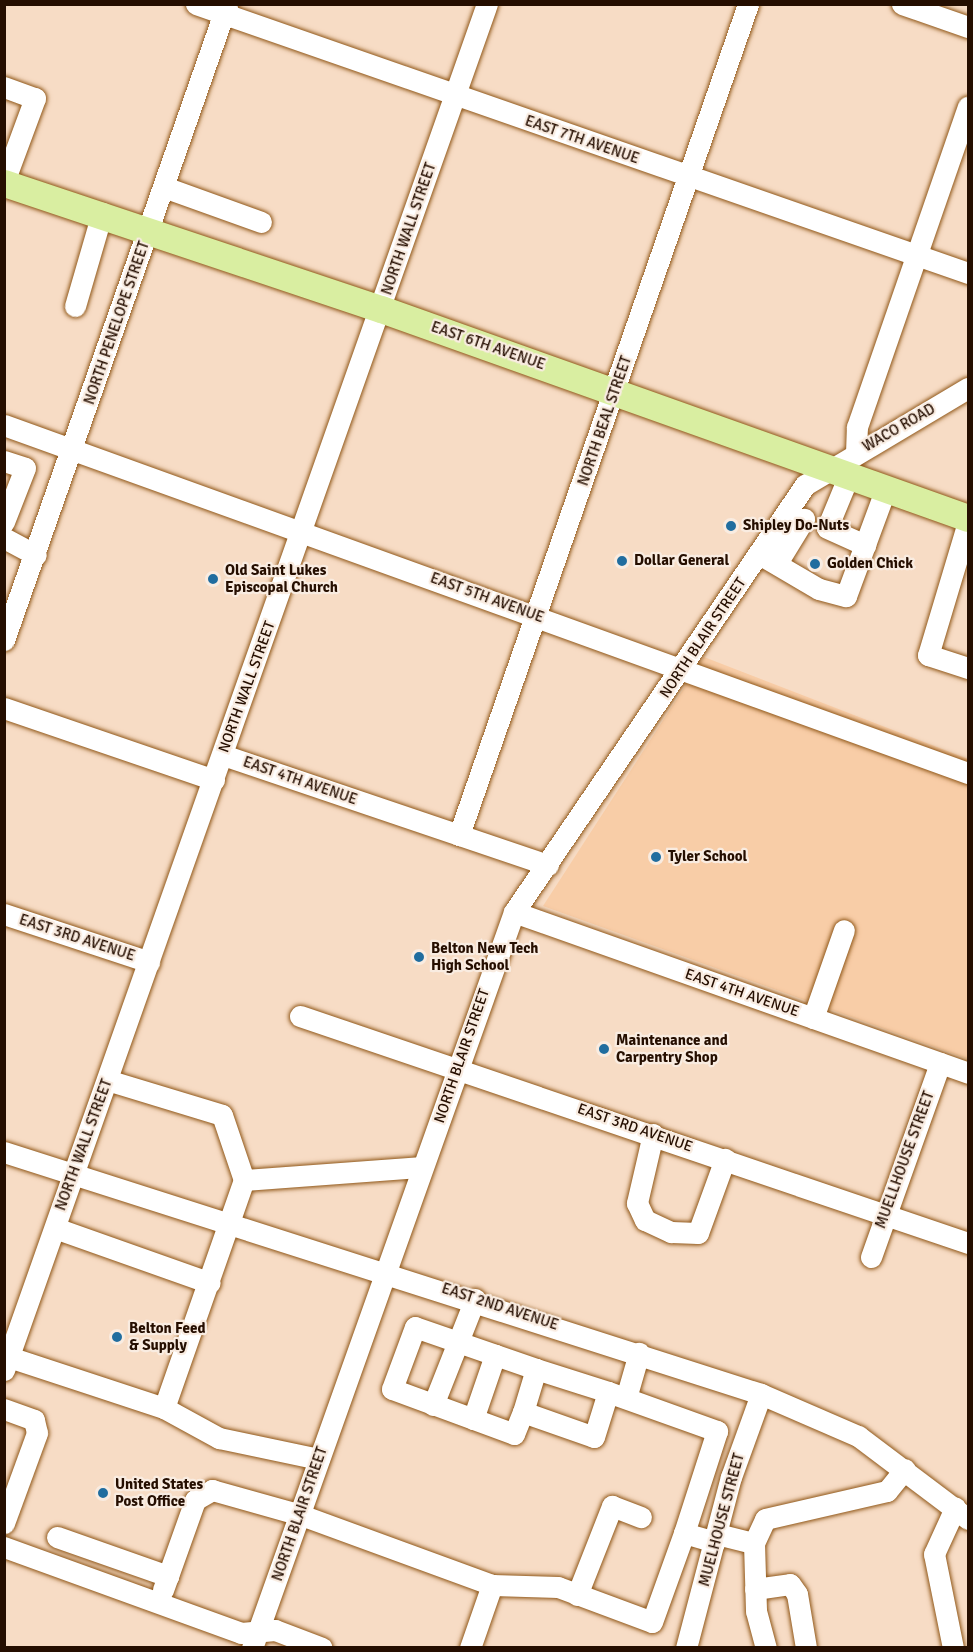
<!DOCTYPE html>
<style>
body{margin:0}
#map{position:relative;width:973px;height:1652px;overflow:hidden;background:#f7dcc5;font-family:Signika,sans-serif}
div>[style]{position:absolute}
.built>*{inset:0;background:#f8cda7}
.roads{filter:drop-shadow(0 0 2px #905718) drop-shadow(0 0 2px #905718)}
.minor>*{height:21px;margin:-10.5px;padding:0 10.5px;transform-origin:10.5px;border-radius:10.5px;background:#fff}
.major>*{height:27px;margin:-13.5px;padding:0 13.5px;transform-origin:13.5px;border-radius:13.5px;background:#d9eea1}
.dots>*{width:16px;height:16px;translate:-50% -50%;box-sizing:border-box;border:3px solid #f9ece1;border-radius:50%}
span{translate:-50% -50%;white-space:nowrap;text-align:center;line-height:1.15;-webkit-text-stroke:4.5px #f9ece1;paint-order:stroke}
.street-label{font-size:15px;color:#250e00}
.poi-label{font-size:15px;color:#250e00;font-weight:700}
.left{translate:0 -50%;text-align:left}
.frame{position:absolute;inset:0;border:6px solid #250e00;pointer-events:none}
</style>
<div id="map">
<div class="built">
<div style="clip-path:polygon(704px 657px,968px 759px,968px 1059px,543px 906px)"></div>
</div>
<div class="roads">
<div class="minor">
<div style="left:196px;top:4px;width:818px;rotate:19.21deg"></div>
<div style="left:902px;top:4px;width:70px;rotate:19.2deg"></div>
<div style="left:4px;top:87px;width:33px;rotate:20deg"></div>
<div style="left:35px;top:98px;width:90px;rotate:110.3deg"></div>
<div style="left:164px;top:187px;width:103px;rotate:19.8deg"></div>
<div style="left:75px;top:306px;width:97px;rotate:-73.8deg"></div>
<div style="left:4px;top:425px;width:1025px;rotate:19.85deg"></div>
<div style="left:856px;top:453px;width:26px;rotate:-88deg"></div>
<div style="left:857px;top:427px;width:339px;rotate:-70.9deg"></div>
<div style="left:4px;top:461px;width:22px;rotate:18deg"></div>
<div style="left:25px;top:468px;width:58px;rotate:111.3deg"></div>
<div style="left:849px;top:475px;width:57px;rotate:112.5deg"></div>
<div style="left:827px;top:528px;width:42px;rotate:24.1deg"></div>
<div style="left:968px;top:522px;width:139px;rotate:106.7deg"></div>
<div style="left:928px;top:655px;width:42px;rotate:18deg"></div>
<div style="left:4px;top:538px;width:36px;rotate:28deg"></div>
<div style="left:759px;top:554px;width:69px;rotate:30.3deg"></div>
<div style="left:819px;top:589px;width:28px;rotate:15deg"></div>
<div style="left:846px;top:596px;width:115px;rotate:-69.7deg"></div>
<div style="left:777px;top:563px;width:52px;rotate:-58.5deg"></div>
<div style="left:4px;top:640px;width:674px;rotate:-70.68deg"></div>
<div style="left:4px;top:708px;width:222px;rotate:18.9deg"></div>
<div style="left:223px;top:755px;width:343px;rotate:18.7deg"></div>
<div style="left:459px;top:835px;width:880px;rotate:-70.82deg"></div>
<div style="left:514px;top:912px;width:482px;rotate:19.5deg"></div>
<div style="left:4px;top:914px;width:153px;rotate:18.3deg"></div>
<div style="left:300px;top:1016px;width:706px;rotate:18.77deg"></div>
<div style="left:813px;top:1018px;width:93px;rotate:-70.6deg"></div>
<div style="left:107px;top:1080px;width:120px;rotate:16.9deg"></div>
<div style="left:222px;top:1115px;width:69px;rotate:71.3deg"></div>
<div style="left:653px;top:1134px;width:71px;rotate:103.1deg"></div>
<div style="left:637px;top:1203px;width:19px;rotate:65deg"></div>
<div style="left:645px;top:1220px;width:29px;rotate:25deg"></div>
<div style="left:671px;top:1232px;width:27px;rotate:2deg"></div>
<div style="left:698px;top:1233px;width:79px;rotate:-70deg"></div>
<div style="left:4px;top:1152px;width:795px;rotate:17.73deg"></div>
<div style="left:761px;top:1394px;width:106px;rotate:23.4deg"></div>
<div style="left:858px;top:1436px;width:138px;rotate:37deg"></div>
<div style="left:55px;top:1228px;width:164px;rotate:19.5deg"></div>
<div style="left:871px;top:1257px;width:206px;rotate:-70.4deg"></div>
<div style="left:9px;top:1357px;width:163px;rotate:18.2deg"></div>
<div style="left:164px;top:1408px;width:242px;rotate:-70.7deg"></div>
<div style="left:244px;top:1180px;width:179px;rotate:-4.2deg"></div>
<div style="left:536px;top:1369px;width:76px;rotate:17.7deg"></div>
<div style="left:4px;top:1370px;width:1449px;rotate:-70.53deg"></div>
<div style="left:626px;top:1398px;width:47px;rotate:-73.9deg"></div>
<div style="left:433px;top:1405px;width:114px;rotate:-68.4deg"></div>
<div style="left:164px;top:1408px;width:63px;rotate:28.6deg"></div>
<div style="left:219px;top:1438px;width:102px;rotate:11.9deg"></div>
<div style="left:4px;top:1409px;width:32px;rotate:20deg"></div>
<div style="left:34px;top:1420px;width:13px;rotate:77deg"></div>
<div style="left:37px;top:1433px;width:96px;rotate:110.1deg"></div>
<div style="left:523px;top:1412px;width:45px;rotate:-73.2deg"></div>
<div style="left:536px;top:1369px;width:128px;rotate:-160.9deg"></div>
<div style="left:415px;top:1327px;width:66px;rotate:110.4deg"></div>
<div style="left:392px;top:1389px;width:130px;rotate:20.2deg"></div>
<div style="left:514px;top:1434px;width:24px;rotate:-68deg"></div>
<div style="left:523px;top:1412px;width:75px;rotate:19.4deg"></div>
<div style="left:594px;top:1437px;width:47px;rotate:-72.7deg"></div>
<div style="left:608px;top:1392px;width:116px;rotate:19.7deg"></div>
<div style="left:717px;top:1431px;width:107px;rotate:107.9deg"></div>
<div style="left:473px;top:1419px;width:68px;rotate:-71deg"></div>
<div style="left:717px;top:1534px;width:38px;rotate:14deg"></div>
<div style="left:754px;top:1543px;width:26px;rotate:-65deg"></div>
<div style="left:765px;top:1519px;width:125px;rotate:-12.9deg"></div>
<div style="left:887px;top:1491px;width:28px;rotate:-51deg"></div>
<div style="left:57px;top:1537px;width:118px;rotate:19.4deg"></div>
<div style="left:168px;top:1576px;width:15px;rotate:110deg"></div>
<div style="left:754px;top:1543px;width:68px;rotate:88.3deg"></div>
<div style="left:756px;top:1611px;width:38px;rotate:75deg"></div>
<div style="left:4px;top:1547px;width:252px;rotate:19.9deg"></div>
<div style="left:241px;top:1633px;width:34px;rotate:-5deg"></div>
<div style="left:275px;top:1630px;width:50px;rotate:21deg"></div>
<div style="left:168px;top:1576px;width:81px;rotate:-70.4deg"></div>
<div style="left:195px;top:1500px;width:20px;rotate:-30deg"></div>
<div style="left:212px;top:1490px;width:92px;rotate:15.7deg"></div>
<div style="left:301px;top:1515px;width:203px;rotate:20.1deg"></div>
<div style="left:492px;top:1585px;width:66px;rotate:1.7deg"></div>
<div style="left:558px;top:1587px;width:100px;rotate:20.4deg"></div>
<div style="left:652px;top:1622px;width:95px;rotate:-70.2deg"></div>
<div style="left:684px;top:1533px;width:32px;rotate:16deg"></div>
<div style="left:755px;top:1589px;width:35px;rotate:-8deg"></div>
<div style="left:790px;top:1584px;width:12px;rotate:55deg"></div>
<div style="left:797px;top:1594px;width:55px;rotate:80.5deg"></div>
<div style="left:577px;top:1595px;width:96px;rotate:-68.5deg"></div>
<div style="left:612px;top:1506px;width:31px;rotate:21deg"></div>
<div style="left:252px;top:1648px;width:781px;rotate:-70.41deg"></div>
<div style="left:514px;top:912px;width:517px;rotate:-55.73deg"></div>
<div style="left:805px;top:485px;width:190px;rotate:-30.8deg"></div>
<div style="left:470px;top:1648px;width:67px;rotate:-70.8deg"></div>
<div style="left:686px;top:1648px;width:177px;rotate:-75.3deg"></div>
<div style="left:731px;top:1477px;width:88px;rotate:-70.1deg"></div>
<div style="left:953px;top:1648px;width:96px;rotate:-101.4deg"></div>
<div style="left:934px;top:1554px;width:51px;rotate:-65.5deg"></div>
</div>
<div class="major">
<div style="left:4px;top:183px;width:397px;rotate:18.5deg"></div>
<div style="left:381px;top:309px;width:623px;rotate:19.6deg"></div>
</div>
</div>
<div class="dots">
<div style="left:731px;top:526px;background:#206d9f"></div>
<div style="left:622px;top:561px;background:#206d9f"></div>
<div style="left:815px;top:564px;background:#206d9f"></div>
<div style="left:213px;top:579px;background:#206d9f"></div>
<div style="left:656px;top:857px;background:#206d9f"></div>
<div style="left:419px;top:957px;background:#206d9f"></div>
<div style="left:604px;top:1049px;background:#206d9f"></div>
<div style="left:117px;top:1337px;background:#206d9f"></div>
<div style="left:103px;top:1493px;background:#206d9f"></div>
</div>
<div class="street-label">
<span style="left:582px;top:140px;rotate:19deg">EAST 7TH AVENUE</span>
<span style="left:409px;top:229px;rotate:-71deg">NORTH WALL STREET</span>
<span style="left:117px;top:323px;rotate:-71deg">NORTH PENELOPE STREET</span>
<span style="left:488px;top:346px;rotate:19deg">EAST 6TH AVENUE</span>
<span style="left:605px;top:421px;rotate:-71deg">NORTH BEAL STREET</span>
<span style="left:899px;top:428px;rotate:-30deg">WACO ROAD</span>
<span style="left:487px;top:598px;rotate:20deg">EAST 5TH AVENUE</span>
<span style="left:703px;top:638px;rotate:-56deg">NORTH BLAIR STREET</span>
<span style="left:247px;top:687px;rotate:-70deg">NORTH WALL STREET</span>
<span style="left:300px;top:781px;rotate:19deg">EAST 4TH AVENUE</span>
<span style="left:77px;top:938px;rotate:18deg">EAST 3RD AVENUE</span>
<span style="left:742px;top:993px;rotate:19deg">EAST 4TH AVENUE</span>
<span style="left:462px;top:1056px;rotate:-71deg">NORTH BLAIR STREET</span>
<span style="left:635px;top:1128px;rotate:19deg">EAST 3RD AVENUE</span>
<span style="left:84px;top:1145px;rotate:-70deg">NORTH WALL STREET</span>
<span style="left:905px;top:1160px;rotate:-70deg">MUELLHOUSE STREET</span>
<span style="left:500px;top:1307px;rotate:18deg">EAST 2ND AVENUE</span>
<span style="left:300px;top:1514px;rotate:-71deg">NORTH BLAIR STREET</span>
<span style="left:722px;top:1520px;rotate:-75deg">MUELHOUSE STREET</span>
</div>
<div class="poi-label">
<span class="left" style="left:743px;top:526px">Shipley Do-Nuts</span>
<span class="left" style="left:634px;top:561px">Dollar General</span>
<span class="left" style="left:827px;top:564px">Golden Chick</span>
<span class="left" style="left:225px;top:579px">Old Saint Lukes<br>Episcopal Church</span>
<span class="left" style="left:668px;top:857px">Tyler School</span>
<span class="left" style="left:431px;top:957px">Belton New Tech<br>High School</span>
<span class="left" style="left:616px;top:1049px">Maintenance and<br>Carpentry Shop</span>
<span class="left" style="left:129px;top:1337px">Belton Feed<br>&amp; Supply</span>
<span class="left" style="left:115px;top:1493px">United States<br>Post Office</span>
</div>
<div class="frame"></div>
</div>
